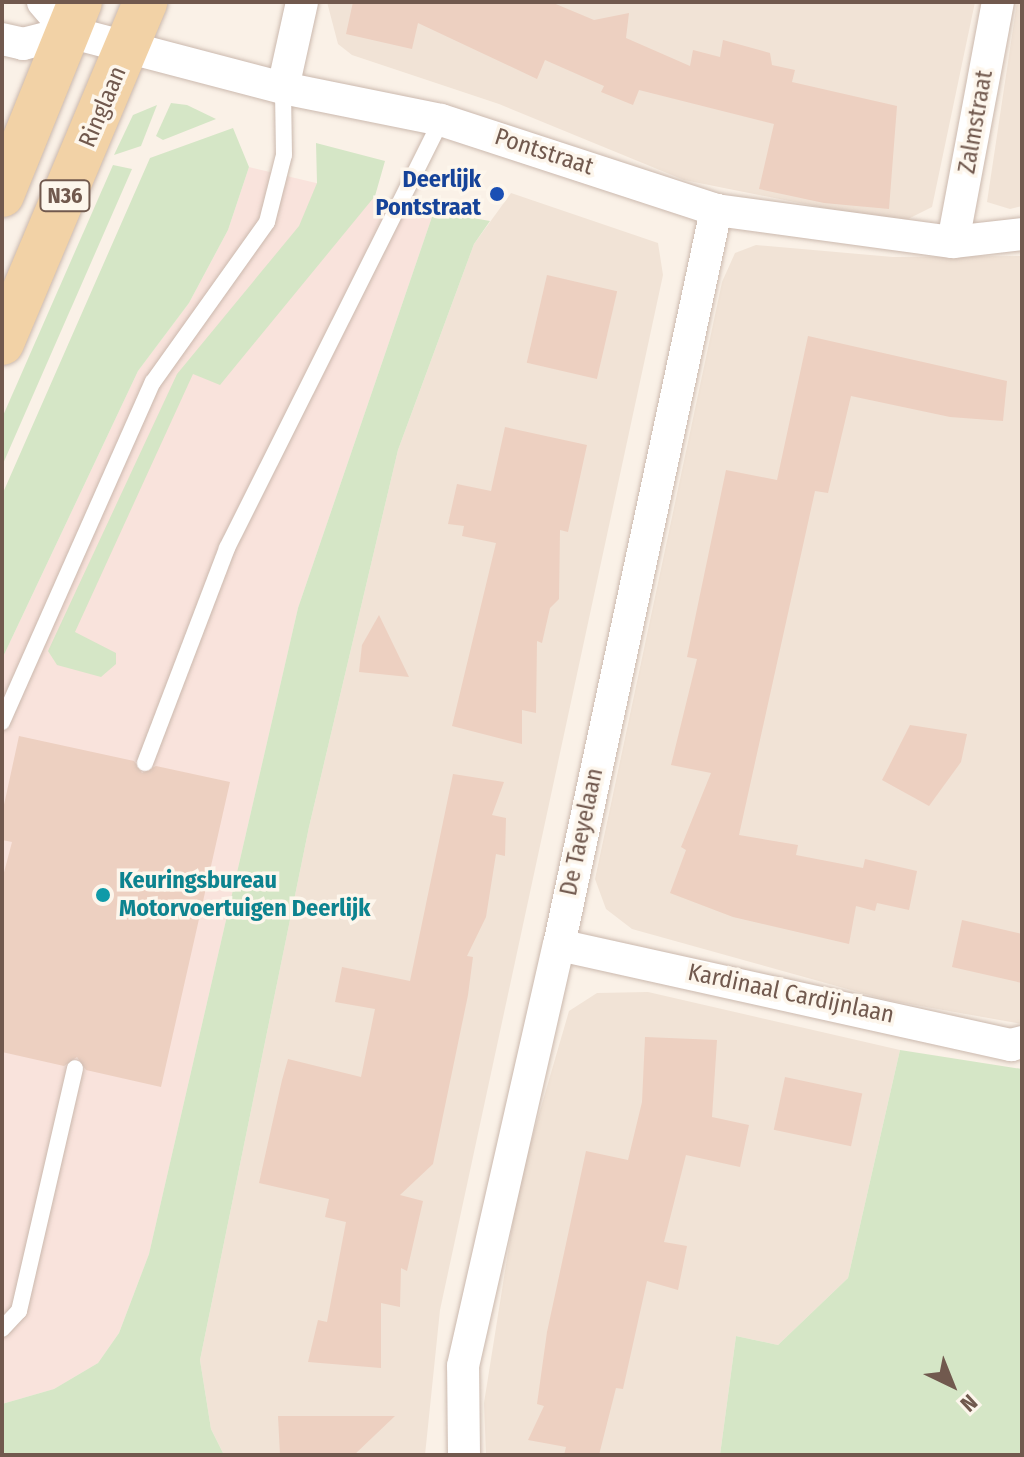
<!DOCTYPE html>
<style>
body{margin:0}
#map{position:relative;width:1024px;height:1457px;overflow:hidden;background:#faf1e7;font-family:"Fira Sans Condensed",sans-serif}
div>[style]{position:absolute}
.residential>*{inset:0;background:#f1e3d6}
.commercial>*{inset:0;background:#f9e3dc}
.green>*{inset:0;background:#d5e6c6}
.building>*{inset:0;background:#edd0c1;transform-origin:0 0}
.roads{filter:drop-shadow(0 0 2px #cbb9ae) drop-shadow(0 0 2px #cbb9ae)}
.service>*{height:16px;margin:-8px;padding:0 8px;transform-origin:8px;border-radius:8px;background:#fff}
.minor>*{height:32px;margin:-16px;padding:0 16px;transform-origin:16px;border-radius:16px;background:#fff}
.primary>*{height:44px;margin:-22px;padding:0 22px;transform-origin:22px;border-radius:22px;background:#f2d2a6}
.dots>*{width:22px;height:22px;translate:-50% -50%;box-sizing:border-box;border:4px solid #fdf6ec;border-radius:50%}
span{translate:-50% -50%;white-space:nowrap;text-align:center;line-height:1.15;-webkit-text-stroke:7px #fdf6ec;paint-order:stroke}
.shield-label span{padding:2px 6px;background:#fdf6ec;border:2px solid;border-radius:6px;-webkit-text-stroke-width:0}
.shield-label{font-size:22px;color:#71594e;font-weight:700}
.street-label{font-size:24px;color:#71594e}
.transit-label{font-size:24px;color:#164399;font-weight:700}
.right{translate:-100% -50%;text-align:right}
.culture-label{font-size:24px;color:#0d838f;font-weight:700}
.left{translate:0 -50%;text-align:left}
.frame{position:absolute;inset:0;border:4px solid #71594e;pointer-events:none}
.north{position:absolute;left:912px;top:1345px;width:80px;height:80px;-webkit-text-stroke:6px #fdf6ec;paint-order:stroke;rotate:137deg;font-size:22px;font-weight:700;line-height:32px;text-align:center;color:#71594e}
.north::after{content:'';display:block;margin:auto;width:28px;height:36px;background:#71594e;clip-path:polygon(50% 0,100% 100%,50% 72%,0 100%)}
</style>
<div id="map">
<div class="residential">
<div style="clip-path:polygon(327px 2px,975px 2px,932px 207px,900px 223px,684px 180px,499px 104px,352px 55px,338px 44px)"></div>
<div style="clip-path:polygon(1017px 2px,1022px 2px,1022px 206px,1010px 209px,987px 202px)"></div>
<div style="clip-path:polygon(511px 193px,658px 243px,663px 275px,440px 1310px,425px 1455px,224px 1455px,211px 1429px,200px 1360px,309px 827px,398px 450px,474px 244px)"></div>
<div style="clip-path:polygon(756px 245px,893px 257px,1022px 256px,1022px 1024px,887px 1000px,632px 929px,606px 909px,595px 879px,722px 282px,735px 253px)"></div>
<div style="clip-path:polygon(648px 992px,900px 1050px,848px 1278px,778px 1345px,736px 1336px,720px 1455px,486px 1455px,484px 1403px,519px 1183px,569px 1011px,597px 993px)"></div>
</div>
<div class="commercial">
<div style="clip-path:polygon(249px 167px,434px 211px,298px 608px,149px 1254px,119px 1333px,98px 1363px,54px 1389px,2px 1404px,2px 659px,138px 371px,189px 303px,228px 230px)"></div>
</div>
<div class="green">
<div style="clip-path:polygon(171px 103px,187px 105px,216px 119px,163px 140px,156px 136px)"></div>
<div style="clip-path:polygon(157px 105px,141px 146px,114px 155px,133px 115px)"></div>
<div style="clip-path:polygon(233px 128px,249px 167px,228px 230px,189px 303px,138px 371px,2px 659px,2px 495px,150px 158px)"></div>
<div style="clip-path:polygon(316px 143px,385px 161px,375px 196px,220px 385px,193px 374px,75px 632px,116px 653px,116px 664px,101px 677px,57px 665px,48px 651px,177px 374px,299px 226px,317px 183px)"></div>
<div style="clip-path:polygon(113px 165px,132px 169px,2px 466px,2px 418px)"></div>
<div style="clip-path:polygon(434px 211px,490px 221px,474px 244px,398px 450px,309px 827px,200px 1360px,211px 1429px,224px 1455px,2px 1455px,2px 1404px,54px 1389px,98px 1363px,119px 1333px,149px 1254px,298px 608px)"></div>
<div style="clip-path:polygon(900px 1050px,1022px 1069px,1022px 1455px,720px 1455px,736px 1336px,778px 1345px,848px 1278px)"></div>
</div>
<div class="building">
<div style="clip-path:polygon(353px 2px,551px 2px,594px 20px,629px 13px,626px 38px,690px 66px,693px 50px,720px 57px,723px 40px,770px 53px,772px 65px,795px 70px,792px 82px,897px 106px,889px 209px,824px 203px,759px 189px,774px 124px,639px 90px,633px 105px,601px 92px,604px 86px,545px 60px,537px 79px,418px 23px,412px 49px,346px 34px)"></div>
<div style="left:547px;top:275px;width:72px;height:90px;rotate:13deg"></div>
<div style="clip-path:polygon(808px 336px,1007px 381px,1003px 421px,950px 417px,851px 396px,828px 493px,815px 491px,739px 835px,798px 845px,796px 855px,863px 868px,865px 859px,917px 871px,909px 910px,877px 903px,875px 911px,856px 906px,849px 944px,733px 917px,670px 893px,686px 850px,681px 847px,711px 773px,671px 765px,697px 659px,687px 657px,726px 470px,777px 480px)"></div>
<div style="clip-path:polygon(505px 427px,587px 445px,568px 532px,560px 530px,559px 599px,550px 608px,542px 643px,537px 641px,536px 713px,522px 710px,522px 744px,452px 726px,496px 543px,462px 536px,464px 526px,448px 524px,457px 484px,491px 491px)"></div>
<div style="clip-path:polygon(379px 615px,409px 677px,359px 672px,362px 645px)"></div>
<div style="clip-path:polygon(910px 725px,967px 734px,961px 762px,929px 806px,882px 780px)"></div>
<div style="clip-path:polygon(19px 736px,134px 761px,142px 773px,156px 766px,230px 782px,161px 1087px,86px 1070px,77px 1057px,64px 1066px,2px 1052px,2px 880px,12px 842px,2px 840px,2px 814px)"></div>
<div style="clip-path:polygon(453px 774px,504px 782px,492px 815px,506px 818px,505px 856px,496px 854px,486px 917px,467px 956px,473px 957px,468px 995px,433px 1164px,400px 1195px,423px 1201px,407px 1271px,401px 1268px,400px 1307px,381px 1303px,381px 1368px,308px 1362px,318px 1320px,327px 1322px,346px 1222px,325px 1217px,329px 1199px,259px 1183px,282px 1080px,288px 1059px,361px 1077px,375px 1009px,335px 1002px,342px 967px,410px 981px)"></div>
<div style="clip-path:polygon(962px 920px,1022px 934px,1022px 983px,952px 967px)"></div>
<div style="clip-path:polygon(645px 1037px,717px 1040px,712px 1117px,749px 1125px,740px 1167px,686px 1155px,664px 1242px,687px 1246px,678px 1290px,647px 1281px,623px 1389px,616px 1388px,599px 1455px,564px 1455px,566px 1447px,528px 1440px,544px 1406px,537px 1404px,547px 1332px,586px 1151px,628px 1160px,642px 1102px)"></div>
<div style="left:785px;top:1077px;width:79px;height:54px;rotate:12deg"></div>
<div style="clip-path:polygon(278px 1416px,395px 1416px,354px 1455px,280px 1455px)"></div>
</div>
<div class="roads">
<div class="service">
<div style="left:2px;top:722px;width:372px;rotate:-66.1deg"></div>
<div style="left:153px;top:382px;width:196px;rotate:-54.5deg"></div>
<div style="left:267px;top:222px;width:69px;rotate:-75.8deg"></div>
<div style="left:284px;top:155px;width:67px;rotate:-90.9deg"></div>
<div style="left:145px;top:763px;width:230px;rotate:-69.1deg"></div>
<div style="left:227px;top:548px;width:479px;rotate:-63.4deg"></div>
<div style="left:2px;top:1329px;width:25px;rotate:-47deg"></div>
<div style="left:19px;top:1311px;width:249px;rotate:-77deg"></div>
</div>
<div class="minor">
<div style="left:43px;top:2px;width:40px;rotate:49deg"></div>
<div style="left:2px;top:39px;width:22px;rotate:13deg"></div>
<div style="left:23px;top:44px;width:48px;rotate:-14.6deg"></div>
<div style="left:69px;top:32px;width:221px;rotate:14.7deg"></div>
<div style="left:283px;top:88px;width:161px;rotate:11.4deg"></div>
<div style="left:441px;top:120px;width:289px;rotate:18.1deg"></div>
<div style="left:716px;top:210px;width:239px;rotate:7.7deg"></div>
<div style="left:953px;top:242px;width:69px;rotate:-6.6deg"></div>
<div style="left:283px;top:88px;width:88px;rotate:-77.5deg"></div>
<div style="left:953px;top:242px;width:244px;rotate:-79.4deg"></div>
<div style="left:559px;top:945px;width:463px;rotate:12.5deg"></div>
<div style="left:1011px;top:1045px;width:11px;rotate:-15deg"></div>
<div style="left:464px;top:1455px;width:89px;rotate:-90.6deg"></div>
<div style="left:463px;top:1366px;width:432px;rotate:-77.2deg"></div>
<div style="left:559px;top:945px;width:752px;rotate:-77.94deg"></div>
</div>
<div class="primary">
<div style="left:2px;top:195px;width:208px;rotate:-68deg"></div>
<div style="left:2px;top:343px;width:370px;rotate:-67.2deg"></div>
</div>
</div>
<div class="dots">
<div style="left:497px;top:194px;background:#1a4fb4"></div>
<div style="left:103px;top:895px;background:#0f9aa8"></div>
</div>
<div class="shield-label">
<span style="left:65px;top:196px">N36</span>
</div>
<div class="street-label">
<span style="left:103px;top:107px;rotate:-67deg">Ringlaan</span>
<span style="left:976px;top:122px;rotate:-80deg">Zalmstraat</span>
<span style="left:544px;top:152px;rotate:18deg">Pontstraat</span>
<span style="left:582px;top:832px;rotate:-78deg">De Taeyelaan</span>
<span style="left:791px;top:994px;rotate:12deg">Kardinaal Cardijnlaan</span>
</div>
<div class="transit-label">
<span class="right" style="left:481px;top:194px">Deerlijk<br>Pontstraat</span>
</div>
<div class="culture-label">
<span class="left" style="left:119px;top:895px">Keuringsbureau<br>Motorvoertuigen Deerlijk</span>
</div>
<div class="frame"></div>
<div class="north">N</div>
</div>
